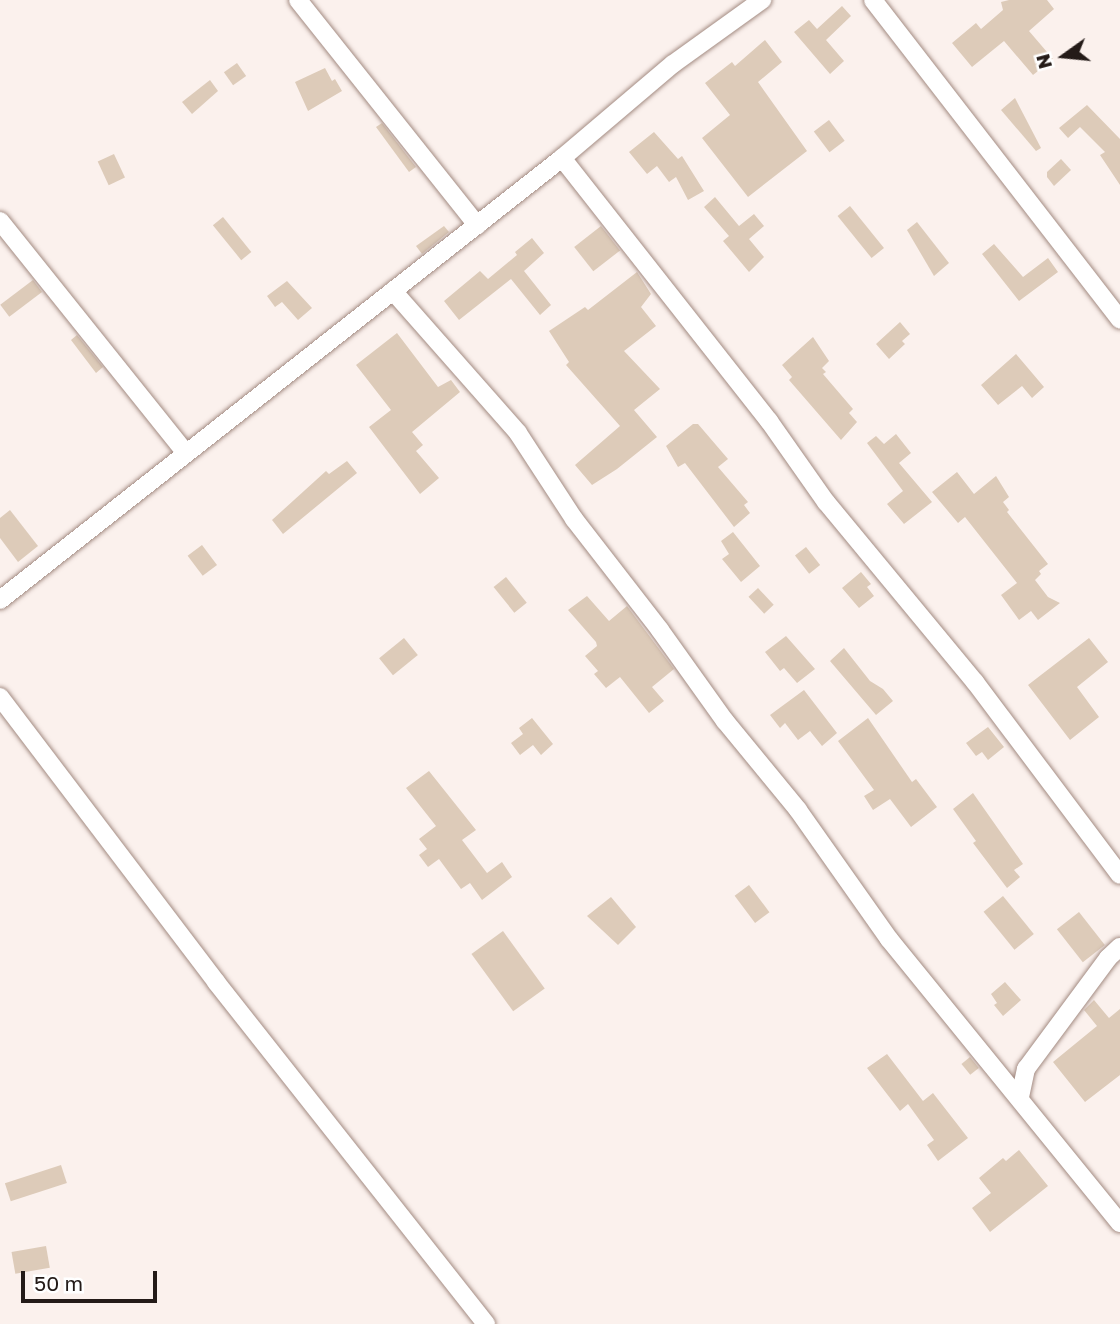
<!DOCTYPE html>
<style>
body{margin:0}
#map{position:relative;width:1120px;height:1324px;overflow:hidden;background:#fbf1ed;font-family:"Golos Text",sans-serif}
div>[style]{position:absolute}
.building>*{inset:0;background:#ddcbb9;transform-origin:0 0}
.roads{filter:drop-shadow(0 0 2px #a38b82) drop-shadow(0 0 2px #a38b82)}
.street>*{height:18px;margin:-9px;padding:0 9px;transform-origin:9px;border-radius:9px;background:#fff}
span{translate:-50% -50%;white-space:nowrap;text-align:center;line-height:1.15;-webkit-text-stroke:6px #fff;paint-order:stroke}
.north{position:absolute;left:1029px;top:21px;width:70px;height:70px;-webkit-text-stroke:5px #fff;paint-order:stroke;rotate:255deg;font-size:19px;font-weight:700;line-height:28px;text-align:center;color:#241b18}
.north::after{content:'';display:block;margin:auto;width:24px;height:32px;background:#241b18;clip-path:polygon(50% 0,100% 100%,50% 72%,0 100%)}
.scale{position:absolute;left:21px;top:1271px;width:136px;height:32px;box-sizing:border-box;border:4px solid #241b18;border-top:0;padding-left:9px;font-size:21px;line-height:24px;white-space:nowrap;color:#241b18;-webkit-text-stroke:5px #fff;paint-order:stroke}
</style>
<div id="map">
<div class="building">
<div style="clip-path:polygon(1009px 0,1047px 0,1054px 9px,1029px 31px,1053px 59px,1033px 75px,1004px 41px,972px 67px,952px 43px,976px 23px,981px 29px,1003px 10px,1001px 2px)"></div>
<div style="clip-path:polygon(842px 6px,851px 16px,826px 40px,844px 61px,830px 74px,794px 32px,809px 20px,817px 29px)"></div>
<div style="clip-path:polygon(765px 40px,782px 62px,758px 82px,807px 151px,748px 197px,702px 138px,730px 115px,705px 83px,732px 62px,735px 66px)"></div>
<div style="left:237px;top:63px;width:16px;height:16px;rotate:55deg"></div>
<div style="clip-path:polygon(325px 68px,332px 81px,335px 79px,342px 91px,308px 111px,295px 82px)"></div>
<div style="clip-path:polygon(210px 80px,218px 91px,192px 114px,182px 102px)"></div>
<div style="clip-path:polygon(1015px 98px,1041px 148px,1036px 151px,1001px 110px)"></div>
<div style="clip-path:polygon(1087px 105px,1120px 139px,1120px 185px,1100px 155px,1105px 152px,1080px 127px,1068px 138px,1059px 128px)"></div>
<div style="left:829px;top:120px;width:26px;height:19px;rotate:53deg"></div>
<div style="clip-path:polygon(382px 123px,416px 167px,409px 172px,376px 127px)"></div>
<div style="clip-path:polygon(654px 132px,678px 159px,682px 156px,704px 191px,688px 200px,676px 177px,669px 182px,657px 166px,647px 174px,629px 152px)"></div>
<div style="left:114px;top:154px;width:26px;height:18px;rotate:65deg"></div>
<div style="clip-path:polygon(1061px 159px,1071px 170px,1054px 186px,1047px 177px,1047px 172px)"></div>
<div style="clip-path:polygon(715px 197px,739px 226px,754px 214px,764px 226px,749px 239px,764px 257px,749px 272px,723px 241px,729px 236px,704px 207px)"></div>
<div style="left:850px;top:206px;width:54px;height:16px;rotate:51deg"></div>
<div style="left:223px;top:217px;width:45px;height:13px;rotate:51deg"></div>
<div style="clip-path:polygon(917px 222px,949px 263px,934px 276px,907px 230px)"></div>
<div style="clip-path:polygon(444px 226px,449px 232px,422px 254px,416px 246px)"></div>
<div style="left:601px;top:226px;width:31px;height:34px;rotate:52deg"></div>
<div style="clip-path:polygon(532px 238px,544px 253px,524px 271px,551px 305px,540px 315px,511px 279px,459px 320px,444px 301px,480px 271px,488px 279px,517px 255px,515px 252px)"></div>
<div style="clip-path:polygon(994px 244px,1023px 277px,1048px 258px,1058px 272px,1019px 301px,982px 254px)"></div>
<div style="clip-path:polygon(637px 272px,651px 294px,641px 307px,656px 326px,624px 351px,660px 389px,634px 410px,657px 437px,617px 469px,592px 485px,575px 465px,620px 426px,566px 365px,569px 362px,549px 331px,585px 307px,588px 310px)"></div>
<div style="left:33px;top:280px;width:15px;height:41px;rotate:53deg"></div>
<div style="clip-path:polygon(287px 281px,312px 308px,298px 320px,282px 302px,275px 307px,267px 296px)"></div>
<div style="clip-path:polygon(900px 322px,910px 334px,902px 341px,905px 344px,889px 359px,876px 344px)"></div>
<div style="clip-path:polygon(397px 333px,438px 387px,451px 380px,460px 392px,412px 432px,423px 445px,416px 451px,439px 478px,420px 494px,369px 427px,391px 410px,356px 365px)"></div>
<div style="clip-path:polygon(77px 335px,103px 367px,96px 373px,71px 340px)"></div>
<div style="clip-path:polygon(813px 337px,829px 361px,822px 368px,826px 372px,823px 374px,853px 409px,849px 413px,857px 422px,841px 440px,789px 380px,792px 377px,782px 365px)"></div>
<div style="clip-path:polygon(1016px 354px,1044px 387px,1032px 398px,1022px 386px,998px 405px,981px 385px)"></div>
<div style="clip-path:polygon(693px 424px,698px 424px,728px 459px,718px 467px,748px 502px,744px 505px,750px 513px,734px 527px,685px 463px,678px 467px,666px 446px)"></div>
<div style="clip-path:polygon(896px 434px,911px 453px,899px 463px,932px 502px,904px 524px,887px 504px,903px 491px,867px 443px,876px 436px,884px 444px)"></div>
<div style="clip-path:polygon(347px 461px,357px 473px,283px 534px,272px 520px,326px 471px,329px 474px)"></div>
<div style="clip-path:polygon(957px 472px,974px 494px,996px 476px,1009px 497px,1003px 502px,1009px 510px,1007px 512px,1048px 564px,1039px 571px,1041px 574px,1035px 580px,1048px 597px,1060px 603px,1038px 620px,1031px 611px,1019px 620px,1001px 595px,1017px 583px,965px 517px,958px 523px,932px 492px)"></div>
<div style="clip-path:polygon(10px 510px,38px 546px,18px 562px,0 538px,0 518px)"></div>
<div style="clip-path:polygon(733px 532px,760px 566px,741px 582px,722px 559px,729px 554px,721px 541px)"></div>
<div style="left:202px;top:545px;width:25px;height:18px;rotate:53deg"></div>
<div style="left:806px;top:547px;width:23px;height:14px;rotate:52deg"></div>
<div style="clip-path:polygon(861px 572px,871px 584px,867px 587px,874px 596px,859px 608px,842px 588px)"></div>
<div style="left:506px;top:577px;width:33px;height:16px;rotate:51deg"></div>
<div style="left:758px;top:588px;width:23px;height:13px;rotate:47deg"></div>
<div style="clip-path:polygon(587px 596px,609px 621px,627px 606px,674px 669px,652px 687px,664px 701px,649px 713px,620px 677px,606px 688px,594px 674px,598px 671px,585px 656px,597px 646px,596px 642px,568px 610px)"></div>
<div style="clip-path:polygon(786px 636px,815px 669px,797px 683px,784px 668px,780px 671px,765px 652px)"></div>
<div style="left:404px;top:638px;width:22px;height:32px;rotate:51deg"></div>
<div style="clip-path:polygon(1089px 638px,1108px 662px,1077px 687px,1099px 717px,1070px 740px,1028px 685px)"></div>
<div style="clip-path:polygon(844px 648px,870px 681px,883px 689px,893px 701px,876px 715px,830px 661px)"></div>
<div style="clip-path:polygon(804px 690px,837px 733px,822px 746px,810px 731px,798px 740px,785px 723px,780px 728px,770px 715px)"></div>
<div style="clip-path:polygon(532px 718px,553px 744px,541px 755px,533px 745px,520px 755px,511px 743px,523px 734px,519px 728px)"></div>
<div style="clip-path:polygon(868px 718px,912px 782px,916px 779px,937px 807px,911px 827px,890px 799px,873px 810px,864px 796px,874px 790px,838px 741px)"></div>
<div style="clip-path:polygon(988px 727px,1004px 747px,988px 760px,982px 752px,976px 756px,966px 743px)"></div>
<div style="clip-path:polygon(429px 771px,476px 830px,462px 840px,487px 873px,502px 862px,512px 877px,482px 900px,470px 883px,461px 889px,439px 859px,428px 867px,419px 855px,427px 849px,419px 839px,436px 826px,406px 788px)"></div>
<div style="clip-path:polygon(973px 793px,1023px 864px,1014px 870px,1020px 877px,1007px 888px,973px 843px,976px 841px,953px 809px)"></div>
<div style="left:749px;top:885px;width:34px;height:18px;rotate:53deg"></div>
<div style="left:1003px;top:896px;width:49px;height:25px;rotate:51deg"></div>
<div style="clip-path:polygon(611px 897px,636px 927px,618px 945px,587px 916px)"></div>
<div style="left:1079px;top:912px;width:42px;height:28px;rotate:52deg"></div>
<div style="left:503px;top:931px;width:71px;height:39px;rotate:54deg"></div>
<div style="clip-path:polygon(1005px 982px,1021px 1000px,1003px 1016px,994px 1005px,997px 1003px,991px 994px)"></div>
<div style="clip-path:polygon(1094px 1000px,1109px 1018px,1120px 1009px,1120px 1075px,1085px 1102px,1053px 1062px,1097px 1026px,1084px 1010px)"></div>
<div style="clip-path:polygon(887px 1054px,923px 1101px,933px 1093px,968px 1138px,938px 1161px,927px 1145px,934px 1140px,908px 1104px,900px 1111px,867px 1068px)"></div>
<div style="left:970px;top:1057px;width:14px;height:11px;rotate:51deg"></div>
<div style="clip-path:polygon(1019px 1150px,1048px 1186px,990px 1232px,972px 1208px,991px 1193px,979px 1178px,1003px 1158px,1006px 1161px)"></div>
<div style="left:61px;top:1165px;width:19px;height:59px;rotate:72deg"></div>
<div style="left:46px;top:1246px;width:22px;height:35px;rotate:80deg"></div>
</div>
<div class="roads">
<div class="street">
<div style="left:298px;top:0;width:288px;rotate:51.5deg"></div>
<div style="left:873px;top:0;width:404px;rotate:52.3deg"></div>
<div style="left:562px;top:158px;width:335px;rotate:51.8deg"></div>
<div style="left:769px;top:421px;width:99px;rotate:54.9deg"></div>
<div style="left:826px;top:502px;width:234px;rotate:50.4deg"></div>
<div style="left:975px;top:682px;width:241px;rotate:53.1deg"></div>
<div style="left:0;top:221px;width:297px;rotate:51.3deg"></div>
<div style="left:393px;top:291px;width:189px;rotate:48.6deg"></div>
<div style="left:518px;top:433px;width:103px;rotate:56.9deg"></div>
<div style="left:574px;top:519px;width:140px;rotate:52.2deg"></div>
<div style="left:660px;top:630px;width:112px;rotate:54.5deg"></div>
<div style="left:725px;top:721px;width:115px;rotate:50.6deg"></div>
<div style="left:798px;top:810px;width:158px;rotate:54.8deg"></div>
<div style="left:889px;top:939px;width:366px;rotate:50.9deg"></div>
<div style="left:0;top:600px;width:715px;rotate:-38.18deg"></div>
<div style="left:562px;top:158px;width:145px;rotate:-40.3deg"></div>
<div style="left:673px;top:64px;width:110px;rotate:-35.7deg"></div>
<div style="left:0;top:697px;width:358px;rotate:52.8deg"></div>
<div style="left:216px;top:982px;width:436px;rotate:51.7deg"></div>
<div style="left:1020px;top:1097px;width:29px;rotate:-78deg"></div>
<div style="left:1026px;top:1069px;width:138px;rotate:-53.5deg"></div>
<div style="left:1108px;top:958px;width:16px;rotate:-43deg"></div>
</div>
</div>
<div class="north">N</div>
<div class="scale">50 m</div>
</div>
